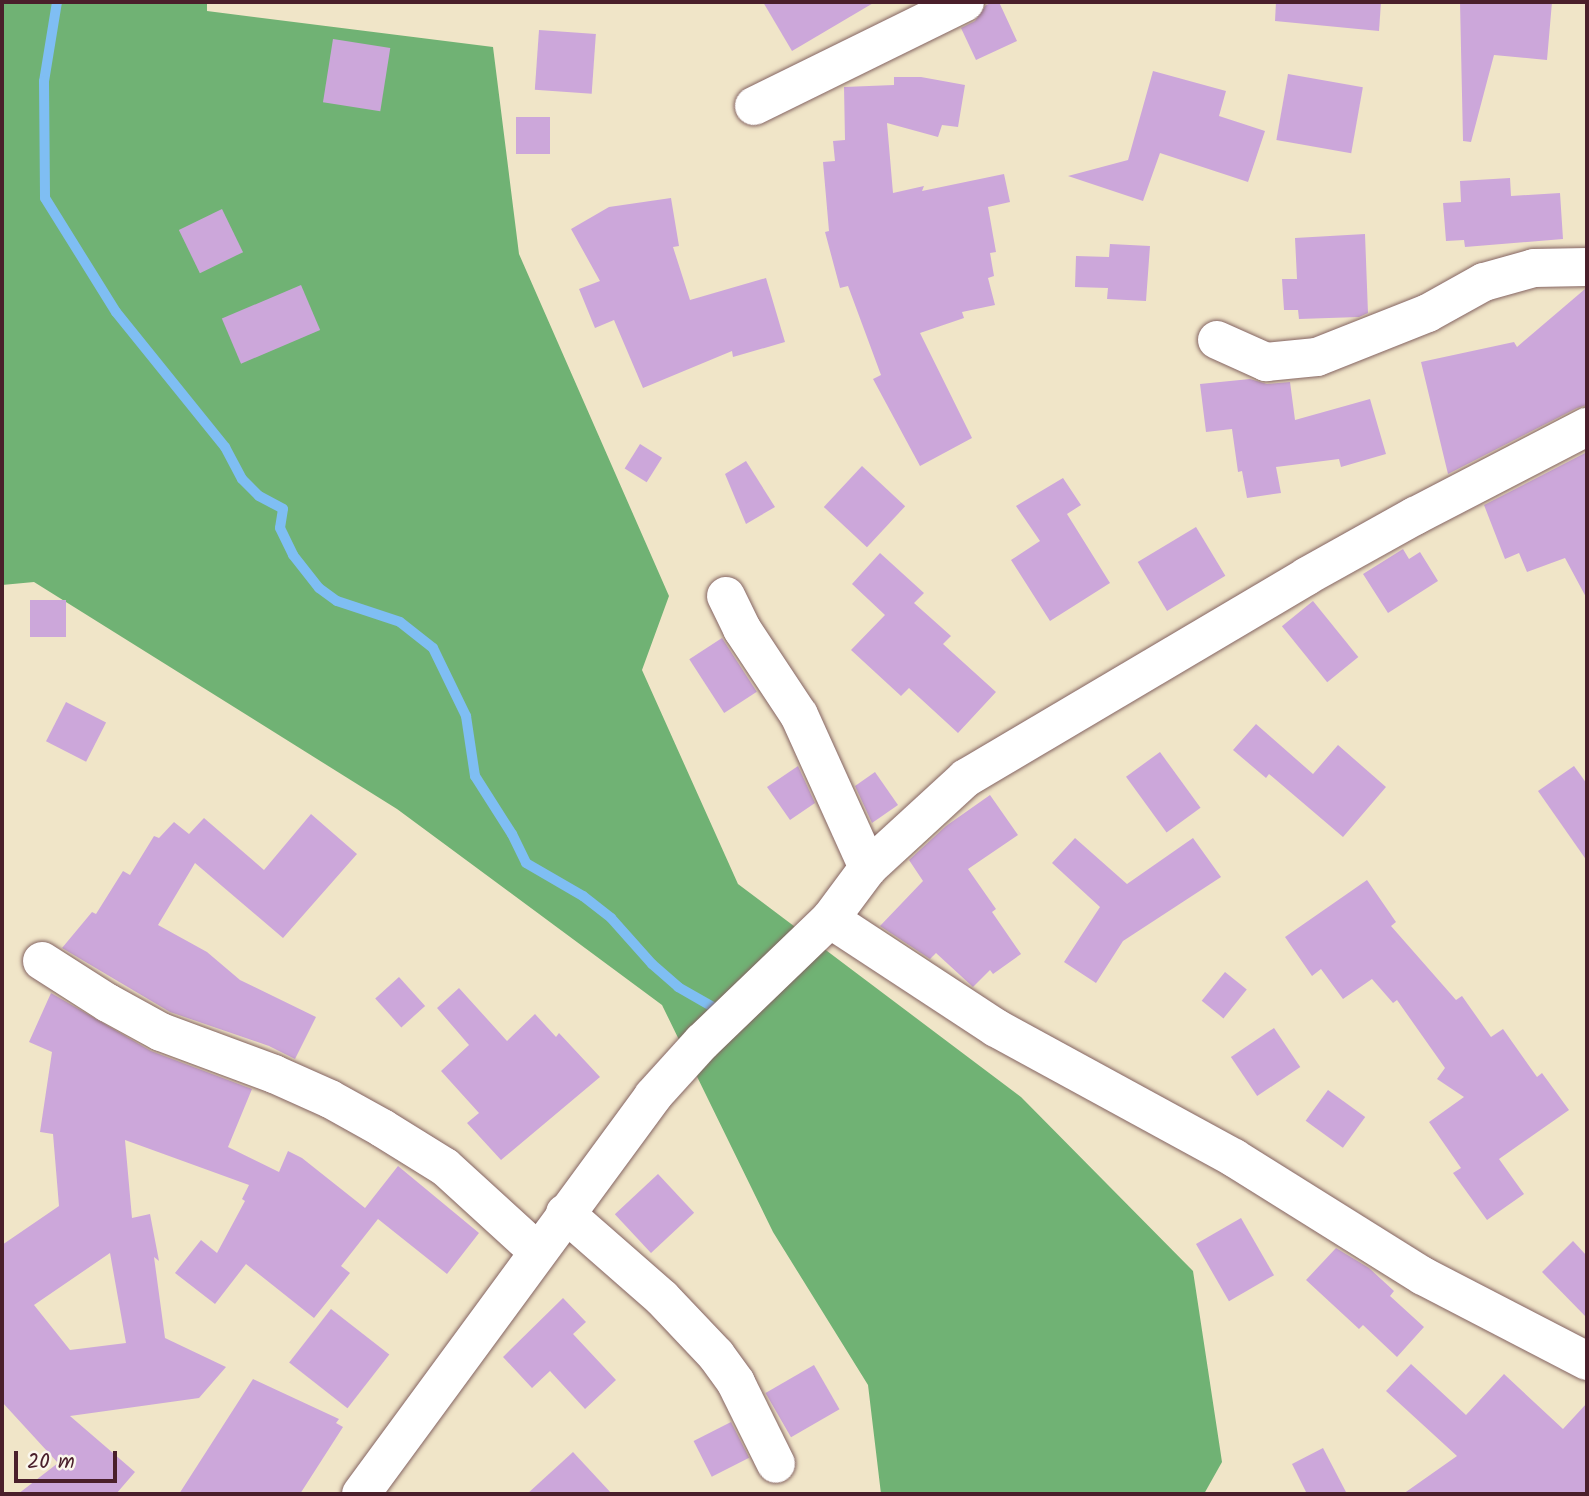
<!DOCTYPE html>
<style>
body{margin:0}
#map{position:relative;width:1589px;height:1496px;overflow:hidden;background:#f0e5c8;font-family:Kalam,sans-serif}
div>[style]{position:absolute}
.forest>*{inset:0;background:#70b274}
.stream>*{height:10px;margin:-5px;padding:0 5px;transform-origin:5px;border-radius:5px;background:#7fbef3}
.building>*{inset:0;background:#cca7da;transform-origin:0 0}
.roads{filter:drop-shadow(0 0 2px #846462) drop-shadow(0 0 2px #846462)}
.street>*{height:38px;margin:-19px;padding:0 19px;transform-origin:19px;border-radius:19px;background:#fff}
span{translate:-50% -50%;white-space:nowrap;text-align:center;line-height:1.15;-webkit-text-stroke:5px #fbf7ec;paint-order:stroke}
.frame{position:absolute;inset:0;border:4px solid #4a1f2b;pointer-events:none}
.scale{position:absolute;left:14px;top:1451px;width:103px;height:32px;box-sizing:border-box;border:4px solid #4a1f2b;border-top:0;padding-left:9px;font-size:21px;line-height:24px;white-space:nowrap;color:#4a1f2b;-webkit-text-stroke:5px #fbf7ec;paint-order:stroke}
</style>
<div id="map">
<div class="forest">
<div style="clip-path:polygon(2px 2px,207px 2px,207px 11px,493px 47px,519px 254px,669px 596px,642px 670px,738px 884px,1021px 1097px,1193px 1271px,1222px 1462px,1204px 1494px,881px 1494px,868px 1385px,773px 1232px,662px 1005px,397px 809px,34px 582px,2px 585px)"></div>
</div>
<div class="stream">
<div style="left:57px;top:2px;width:80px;rotate:99.3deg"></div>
<div style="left:44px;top:81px;width:117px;rotate:89.5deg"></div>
<div style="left:45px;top:198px;width:134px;rotate:58.1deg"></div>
<div style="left:116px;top:312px;width:174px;rotate:51.1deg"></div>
<div style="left:225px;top:447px;width:36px;rotate:62deg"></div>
<div style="left:242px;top:479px;width:24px;rotate:45deg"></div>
<div style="left:259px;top:496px;width:27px;rotate:28deg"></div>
<div style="left:283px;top:509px;width:19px;rotate:99deg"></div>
<div style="left:280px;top:528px;width:30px;rotate:64deg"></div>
<div style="left:293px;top:555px;width:42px;rotate:51.8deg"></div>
<div style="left:319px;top:588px;width:22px;rotate:36deg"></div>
<div style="left:337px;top:601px;width:66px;rotate:18.4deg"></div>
<div style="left:400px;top:622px;width:42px;rotate:38.2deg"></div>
<div style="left:433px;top:648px;width:76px;rotate:64.1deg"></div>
<div style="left:466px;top:716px;width:61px;rotate:81.5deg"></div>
<div style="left:475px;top:776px;width:69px;rotate:57.5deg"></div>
<div style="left:512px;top:834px;width:32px;rotate:64deg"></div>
<div style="left:526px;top:863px;width:66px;rotate:30.1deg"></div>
<div style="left:583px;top:896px;width:36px;rotate:38deg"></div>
<div style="left:611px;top:918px;width:62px;rotate:48.3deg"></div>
<div style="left:652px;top:964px;width:35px;rotate:41deg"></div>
<div style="left:678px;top:987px;width:40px;rotate:29.7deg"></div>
</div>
<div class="building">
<div style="clip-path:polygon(763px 2px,875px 2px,792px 51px)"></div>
<div style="clip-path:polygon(994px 2px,999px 2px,1017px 41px,976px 60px,961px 28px,975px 21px,986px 5px)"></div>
<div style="clip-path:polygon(1276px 2px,1381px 2px,1379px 31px,1275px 21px)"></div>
<div style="clip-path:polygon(1460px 2px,1552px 2px,1547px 60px,1494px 55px,1471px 142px,1463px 141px)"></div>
<div style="left:539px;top:30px;width:57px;height:60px;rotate:4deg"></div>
<div style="left:333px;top:39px;width:58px;height:64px;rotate:9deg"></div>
<div style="clip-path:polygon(1153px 71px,1226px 91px,1219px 116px,1265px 131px,1248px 182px,1160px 153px,1143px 201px,1068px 176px,1128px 160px)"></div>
<div style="left:1288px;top:74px;width:76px;height:67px;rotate:10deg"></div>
<div style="clip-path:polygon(894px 77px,921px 77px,965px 85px,958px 127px,942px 125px,938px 137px,887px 123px,893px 193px,924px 186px,922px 191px,1004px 174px,1010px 202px,988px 207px,996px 252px,990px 253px,994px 276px,988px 278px,995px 305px,962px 312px,964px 318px,920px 333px,972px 438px,920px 466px,873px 379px,881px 375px,848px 286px,840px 288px,825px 232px,829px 231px,823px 162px,835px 161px,833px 141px,845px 140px,844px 87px,894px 85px)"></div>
<div style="left:516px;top:117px;width:34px;height:37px"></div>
<div style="clip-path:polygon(1510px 178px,1511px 196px,1560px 193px,1563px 239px,1465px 247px,1464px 240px,1446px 241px,1443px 203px,1461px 202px,1460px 181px)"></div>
<div style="clip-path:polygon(671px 198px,679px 246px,673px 247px,690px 300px,766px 278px,785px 342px,733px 357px,732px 351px,643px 388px,614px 320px,595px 328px,579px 289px,600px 281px,571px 229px,609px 207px)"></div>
<div style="left:222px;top:209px;width:48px;height:48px;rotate:64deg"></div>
<div style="clip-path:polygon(1365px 234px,1368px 313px,1359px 317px,1299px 319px,1298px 310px,1284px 310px,1282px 279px,1297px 279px,1295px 238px)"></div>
<div style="clip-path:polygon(1110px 244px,1150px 246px,1146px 301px,1107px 299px,1108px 288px,1075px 287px,1076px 256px,1109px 257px)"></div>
<div style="left:301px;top:285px;width:49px;height:86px;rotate:67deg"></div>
<div style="clip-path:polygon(1585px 289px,1587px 405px,1577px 408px,1448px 474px,1421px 362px,1514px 342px,1517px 347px)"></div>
<div style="clip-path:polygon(1250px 379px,1267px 384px,1290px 382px,1295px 420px,1370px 399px,1386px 454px,1341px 467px,1339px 459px,1276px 467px,1281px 493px,1247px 498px,1242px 471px,1238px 472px,1232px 429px,1206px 432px,1200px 384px)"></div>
<div style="left:640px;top:444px;width:26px;height:29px;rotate:32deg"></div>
<div style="clip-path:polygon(1587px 452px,1587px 599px,1565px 558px,1527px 572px,1519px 553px,1505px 559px,1484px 505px)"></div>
<div style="clip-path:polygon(746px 461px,775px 507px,746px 524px,725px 474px)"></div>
<div style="left:862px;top:466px;width:59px;height:56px;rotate:43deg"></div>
<div style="clip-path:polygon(1063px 478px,1081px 505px,1067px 514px,1110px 583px,1050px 621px,1011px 560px,1040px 541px,1016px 506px)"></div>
<div style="left:1196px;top:527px;width:57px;height:68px;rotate:59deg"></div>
<div style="clip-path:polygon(1403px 549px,1409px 559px,1420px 552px,1438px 581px,1388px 613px,1363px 574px)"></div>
<div style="clip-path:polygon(880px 553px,924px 593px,914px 603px,951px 636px,943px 644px,996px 692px,958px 733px,909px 688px,901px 696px,851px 650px,885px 615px,852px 584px)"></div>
<div style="left:30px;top:600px;width:36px;height:37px"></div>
<div style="left:1313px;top:601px;width:72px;height:40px;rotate:51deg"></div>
<div style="left:722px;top:638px;width:64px;height:39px;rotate:57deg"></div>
<div style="left:66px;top:702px;width:45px;height:44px;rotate:27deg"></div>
<div style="clip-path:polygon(1256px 724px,1313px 774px,1338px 745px,1386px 787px,1343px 837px,1269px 774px,1266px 778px,1233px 750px)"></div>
<div style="left:1160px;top:752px;width:69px;height:42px;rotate:54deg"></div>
<div style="clip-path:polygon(798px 766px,815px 803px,790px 820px,767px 787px)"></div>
<div style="clip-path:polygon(1574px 766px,1587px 784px,1587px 861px,1538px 791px)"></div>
<div style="clip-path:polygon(875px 772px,898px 805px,872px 823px,855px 786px)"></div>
<div style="clip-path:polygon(990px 795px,1018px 835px,968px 869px,996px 909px,992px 912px,1021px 954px,993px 974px,990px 970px,973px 987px,936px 953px,930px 959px,880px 926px,923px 881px,909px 860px,946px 826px)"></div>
<div style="clip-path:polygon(311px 814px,357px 854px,283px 938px,195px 863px,158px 925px,207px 952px,240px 980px,316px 1017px,295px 1059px,269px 1046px,170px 1012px,62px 948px,92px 912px,96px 914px,123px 871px,130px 875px,154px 836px,159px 838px,174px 822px,189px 834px,204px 818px,264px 870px)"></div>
<div style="clip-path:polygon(1075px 838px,1127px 884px,1193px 838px,1221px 877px,1123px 941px,1096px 983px,1064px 962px,1100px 907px,1052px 863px)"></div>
<div style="clip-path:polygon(1367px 880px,1396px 922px,1391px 926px,1456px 1000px,1462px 996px,1491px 1037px,1503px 1029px,1537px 1077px,1542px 1073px,1569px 1110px,1499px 1159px,1524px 1194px,1487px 1220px,1453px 1173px,1461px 1168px,1429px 1122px,1464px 1097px,1437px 1079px,1445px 1068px,1397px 1000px,1393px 1003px,1372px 979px,1343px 999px,1321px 969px,1312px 976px,1285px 937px)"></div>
<div style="left:1225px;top:972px;width:28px;height:37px;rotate:39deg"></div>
<div style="left:399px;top:977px;width:39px;height:32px;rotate:48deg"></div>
<div style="clip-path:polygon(459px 988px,507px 1041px,535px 1014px,556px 1037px,559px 1033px,600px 1077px,501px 1160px,467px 1123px,479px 1113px,441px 1071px,469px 1045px,437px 1008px)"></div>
<div style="clip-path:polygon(evenodd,51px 993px,151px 1051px,252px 1089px,228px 1147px,279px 1172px,288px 1151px,302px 1158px,365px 1208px,398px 1166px,479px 1233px,447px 1274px,378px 1219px,341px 1266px,350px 1273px,314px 1318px,246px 1264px,215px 1304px,175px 1273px,201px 1240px,217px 1253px,245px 1201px,242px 1199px,249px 1185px,125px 1140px,132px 1218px,150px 1214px,159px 1261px,154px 1257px,165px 1338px,226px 1367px,199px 1398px,70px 1416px,135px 1472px,116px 1494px,18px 1494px,58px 1463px,2px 1402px,2px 1245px,59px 1206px,53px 1134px,40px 1132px,52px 1052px,29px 1042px,51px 993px,110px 1253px,126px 1343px,70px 1350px,34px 1305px,110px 1253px)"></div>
<div style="left:1274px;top:1028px;width:47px;height:52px;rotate:56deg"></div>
<div style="left:1328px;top:1090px;width:46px;height:38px;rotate:36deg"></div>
<div style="left:658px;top:1174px;width:53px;height:59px;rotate:47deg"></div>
<div style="left:1241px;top:1218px;width:66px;height:52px;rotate:60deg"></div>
<div style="clip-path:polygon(1573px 1241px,1587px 1256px,1587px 1318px,1542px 1272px)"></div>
<div style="clip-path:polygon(1336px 1248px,1369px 1268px,1394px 1291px,1390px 1296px,1424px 1327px,1397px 1357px,1363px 1325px,1359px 1329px,1306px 1280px)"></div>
<div style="clip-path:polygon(563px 1298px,586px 1322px,573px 1334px,616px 1380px,585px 1409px,550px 1371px,532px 1388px,503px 1357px)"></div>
<div style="left:331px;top:1309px;width:74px;height:68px;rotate:38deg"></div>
<div style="clip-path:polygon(1411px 1364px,1466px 1415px,1504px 1374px,1563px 1429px,1587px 1403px,1587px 1494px,1403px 1494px,1457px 1456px,1386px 1391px)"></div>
<div style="left:814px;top:1365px;width:51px;height:56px;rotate:60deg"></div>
<div style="clip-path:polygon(253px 1379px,339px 1419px,336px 1423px,343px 1427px,300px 1494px,179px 1494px)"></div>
<div style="left:731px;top:1422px;width:40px;height:42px;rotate:63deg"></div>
<div style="clip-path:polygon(1323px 1448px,1347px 1494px,1307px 1494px,1292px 1464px)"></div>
<div style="clip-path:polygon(573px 1452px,612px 1494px,527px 1494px)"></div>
</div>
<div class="roads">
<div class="street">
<div style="left:754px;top:106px;width:235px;rotate:-26.2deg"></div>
<div style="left:1217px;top:340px;width:54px;rotate:24.2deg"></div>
<div style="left:1266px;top:362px;width:51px;rotate:-5.6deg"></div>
<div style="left:1317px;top:357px;width:119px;rotate:-21.6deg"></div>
<div style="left:1428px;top:313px;width:64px;rotate:-29deg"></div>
<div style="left:1484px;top:282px;width:52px;rotate:-15.6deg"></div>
<div style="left:1534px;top:268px;width:53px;rotate:-1.1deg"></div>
<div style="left:726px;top:596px;width:37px;rotate:64deg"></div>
<div style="left:742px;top:629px;width:103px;rotate:56.5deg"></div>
<div style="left:799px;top:715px;width:168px;rotate:65.7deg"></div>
<div style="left:830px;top:919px;width:199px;rotate:33.3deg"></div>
<div style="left:996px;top:1028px;width:271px;rotate:28.6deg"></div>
<div style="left:1234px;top:1158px;width:223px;rotate:32deg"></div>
<div style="left:1423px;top:1276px;width:185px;rotate:27.4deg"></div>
<div style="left:42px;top:961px;width:78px;rotate:32.5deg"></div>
<div style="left:108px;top:1003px;width:60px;rotate:28.7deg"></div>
<div style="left:161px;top:1032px;width:121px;rotate:20.4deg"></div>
<div style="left:274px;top:1074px;width:61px;rotate:24.1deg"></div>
<div style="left:330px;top:1099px;width:60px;rotate:29.1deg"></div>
<div style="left:382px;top:1128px;width:74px;rotate:31.8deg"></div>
<div style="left:445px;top:1167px;width:125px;rotate:42.4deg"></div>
<div style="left:565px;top:1213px;width:129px;rotate:41.2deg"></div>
<div style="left:662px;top:1298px;width:79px;rotate:46.5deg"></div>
<div style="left:716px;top:1355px;width:34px;rotate:54deg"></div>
<div style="left:736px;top:1383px;width:90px;rotate:63.7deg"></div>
<div style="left:361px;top:1494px;width:494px;rotate:-53.7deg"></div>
<div style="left:653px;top:1096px;width:73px;rotate:-47.8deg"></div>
<div style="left:702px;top:1042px;width:178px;rotate:-43.9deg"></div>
<div style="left:830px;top:919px;width:64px;rotate:-53.3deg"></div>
<div style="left:868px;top:868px;width:133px;rotate:-42.6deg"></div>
<div style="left:966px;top:778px;width:396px;rotate:-30.6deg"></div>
<div style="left:1307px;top:576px;width:124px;rotate:-29.1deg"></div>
<div style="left:1415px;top:516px;width:194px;rotate:-27.4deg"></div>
</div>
</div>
<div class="frame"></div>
<div class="scale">20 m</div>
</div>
